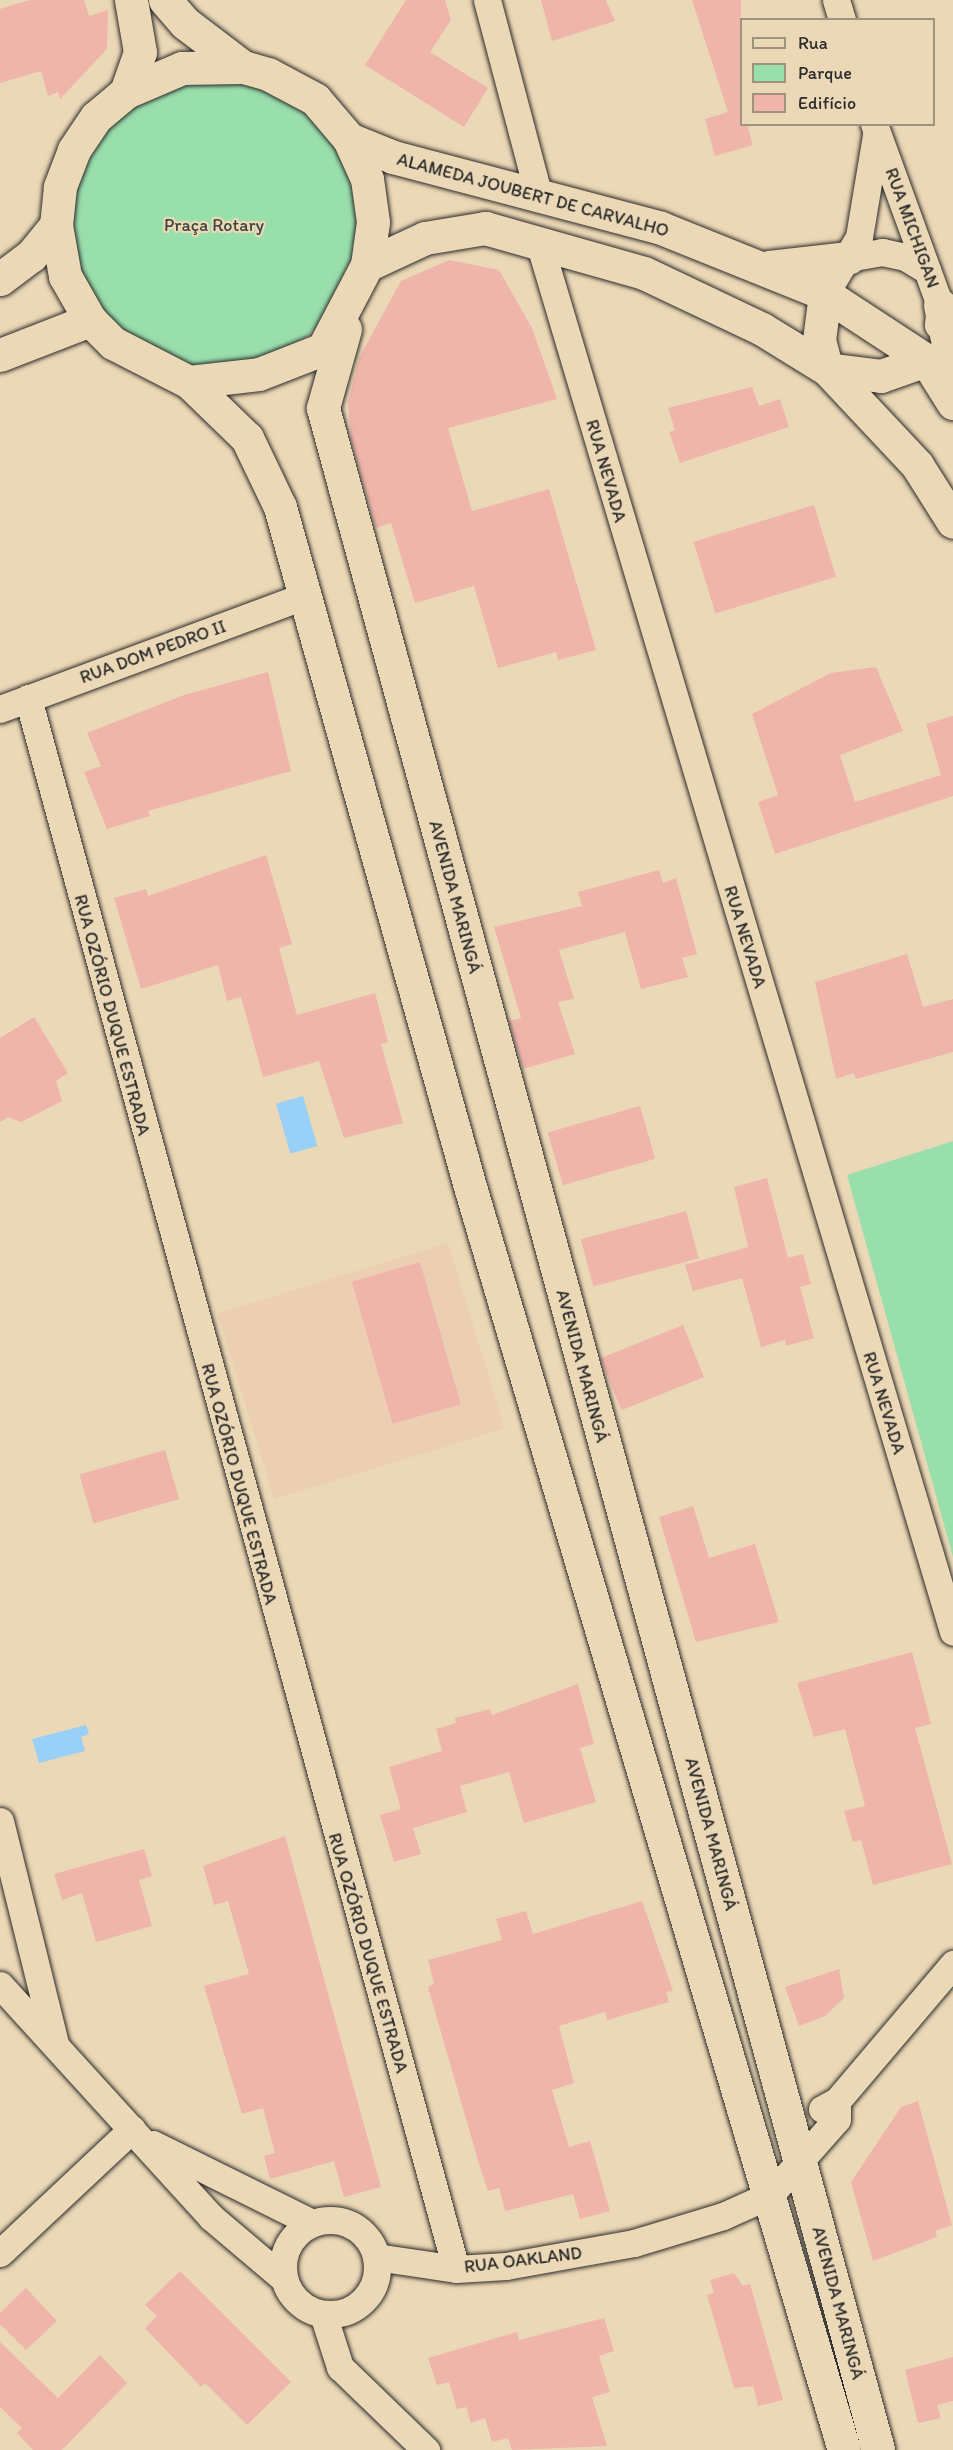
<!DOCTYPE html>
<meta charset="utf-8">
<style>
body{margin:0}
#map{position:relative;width:953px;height:2450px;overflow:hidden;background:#ebd8b6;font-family:Itim,sans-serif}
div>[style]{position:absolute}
.built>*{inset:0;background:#ecceb2;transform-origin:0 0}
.green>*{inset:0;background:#99dfac}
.round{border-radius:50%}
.water>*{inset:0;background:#98d0f7;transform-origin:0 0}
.building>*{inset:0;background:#efb5aa;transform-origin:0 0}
.roads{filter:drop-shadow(0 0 2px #2b2b2b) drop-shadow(0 0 2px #2b2b2b)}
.minor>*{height:27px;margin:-13.5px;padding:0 13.5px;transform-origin:13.5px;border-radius:13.5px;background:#ebd8b6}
.minor>.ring{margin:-13.5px;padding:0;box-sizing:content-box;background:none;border:27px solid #ebd8b6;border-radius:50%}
.secondary>*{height:33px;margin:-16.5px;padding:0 16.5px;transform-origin:16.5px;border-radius:16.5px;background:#ebd8b6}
span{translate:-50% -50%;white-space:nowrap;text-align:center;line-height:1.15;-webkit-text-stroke:4.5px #ebd8b6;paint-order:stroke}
.street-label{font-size:18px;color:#2b2b2b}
.park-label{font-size:18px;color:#3c463e}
.legend{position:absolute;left:740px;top:18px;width:195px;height:108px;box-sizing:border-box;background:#ebd8b6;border:2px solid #9e937e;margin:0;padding:8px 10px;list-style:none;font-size:18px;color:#2b2b2b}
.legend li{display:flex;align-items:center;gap:12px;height:30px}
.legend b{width:30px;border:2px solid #9e937e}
</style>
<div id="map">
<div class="built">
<div style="left:448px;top:1243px;width:194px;height:241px;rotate:73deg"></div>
</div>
<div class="green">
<div class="round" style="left:69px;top:80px;width:290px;height:290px"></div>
<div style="clip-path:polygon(953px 1141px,953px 1557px,847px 1175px)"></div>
</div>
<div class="water">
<div style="left:303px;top:1096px;width:52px;height:28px;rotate:74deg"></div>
<div style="clip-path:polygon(86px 1725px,89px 1734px,81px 1737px,85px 1751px,39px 1763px,32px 1739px)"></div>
</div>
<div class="building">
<div style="clip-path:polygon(30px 0,84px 0,89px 16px,108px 10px,107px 49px,60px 99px,58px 92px,48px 96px,41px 71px,0 83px,0 9px)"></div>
<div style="clip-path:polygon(406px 0,445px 0,451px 20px,430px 52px,488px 88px,464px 127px,365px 65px)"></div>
<div style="clip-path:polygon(541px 0,606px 0,615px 21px,552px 41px)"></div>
<div style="clip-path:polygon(692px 0,741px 0,741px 124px,747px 124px,753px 145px,715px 156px,705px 119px,728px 112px)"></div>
<div style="clip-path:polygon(449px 260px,499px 270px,532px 328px,557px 399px,448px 428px,472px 511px,549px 489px,596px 650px,558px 660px,556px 652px,498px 668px,474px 586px,415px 603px,391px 523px,376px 528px,351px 438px,348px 402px,359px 358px,401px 281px)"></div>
<div style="clip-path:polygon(752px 387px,759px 406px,780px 399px,789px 427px,680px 463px,669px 432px,675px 430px,668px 408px)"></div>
<div style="left:814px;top:505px;width:75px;height:126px;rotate:73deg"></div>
<div style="clip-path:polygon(876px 667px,903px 731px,840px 755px,855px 802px,941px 775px,926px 724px,953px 716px,953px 796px,775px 854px,758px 802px,778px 795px,752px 714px,831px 673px)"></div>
<div style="clip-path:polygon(268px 672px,291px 771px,148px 811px,150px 816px,107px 829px,84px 772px,101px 766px,87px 733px,184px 695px)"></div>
<div style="clip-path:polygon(266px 855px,292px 944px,279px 948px,297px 1015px,375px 993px,388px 1042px,381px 1044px,403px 1123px,344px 1138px,319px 1061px,263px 1077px,241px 997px,227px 1001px,218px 965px,141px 989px,114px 898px,146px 889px,148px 896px)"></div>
<div style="clip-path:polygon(659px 870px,663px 883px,676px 878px,697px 954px,682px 958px,688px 977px,641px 989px,625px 932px,559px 950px,574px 999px,558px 1002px,575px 1054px,523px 1069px,509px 1021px,521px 1018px,494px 927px,582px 906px,578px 892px)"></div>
<div style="clip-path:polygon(907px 954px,923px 1007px,953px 999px,953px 1052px,856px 1079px,854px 1073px,836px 1079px,815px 982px)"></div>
<div style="clip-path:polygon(34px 1017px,68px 1073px,56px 1081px,62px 1101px,21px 1122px,8px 1117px,0 1122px,0 1038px)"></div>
<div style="left:640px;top:1106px;width:55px;height:96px;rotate:74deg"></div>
<div style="clip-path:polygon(767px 1178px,788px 1258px,803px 1254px,811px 1284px,800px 1287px,814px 1338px,786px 1346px,785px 1340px,761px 1347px,742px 1278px,693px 1291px,685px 1265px,748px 1247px,734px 1187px)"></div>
<div style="left:686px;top:1211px;width:49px;height:109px;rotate:75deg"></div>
<div style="left:420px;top:1262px;width:148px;height:71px;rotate:74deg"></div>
<div style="left:683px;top:1325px;width:56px;height:89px;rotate:68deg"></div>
<div style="left:165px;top:1450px;width:51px;height:89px;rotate:74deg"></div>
<div style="clip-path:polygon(693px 1506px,709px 1558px,755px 1544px,779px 1622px,696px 1642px,659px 1517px)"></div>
<div style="clip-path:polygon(912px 1652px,931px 1724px,915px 1728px,952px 1864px,873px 1885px,861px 1840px,853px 1842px,844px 1811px,865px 1806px,845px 1729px,814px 1737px,797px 1683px)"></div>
<div style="clip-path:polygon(578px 1684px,594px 1744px,580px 1748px,596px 1802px,524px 1823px,509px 1772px,460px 1786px,467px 1812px,413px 1828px,421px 1854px,394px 1862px,380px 1815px,401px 1809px,389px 1767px,442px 1751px,436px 1729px,456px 1723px,455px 1718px,490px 1709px,492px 1715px)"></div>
<div style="clip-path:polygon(285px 1836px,381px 2187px,344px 2197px,334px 2161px,270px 2179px,264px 2156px,275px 2153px,263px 2108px,242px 2114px,204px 1986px,249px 1974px,228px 1901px,214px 1905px,203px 1866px)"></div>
<div style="clip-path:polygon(144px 1849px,152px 1876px,139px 1880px,152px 1926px,96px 1942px,82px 1893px,62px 1900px,54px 1874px)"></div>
<div style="clip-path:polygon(642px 1901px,673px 1991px,666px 1992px,669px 2002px,607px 2020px,605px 2012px,559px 2026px,574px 2083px,552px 2090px,569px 2147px,590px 2141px,610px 2211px,580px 2219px,573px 2194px,505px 2211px,499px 2188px,488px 2191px,479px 2164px,428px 1987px,434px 1984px,428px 1960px,502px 1940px,496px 1919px,526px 1911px,533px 1934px)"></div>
<div style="clip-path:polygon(839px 1969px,844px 1998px,825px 2016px,799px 2026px,785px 1987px)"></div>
<div style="clip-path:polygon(918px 2101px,952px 2225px,935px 2231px,937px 2237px,873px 2261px,851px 2182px,901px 2107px)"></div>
<div style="clip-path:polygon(180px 2271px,291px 2382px,247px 2425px,205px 2383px,201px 2387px,145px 2328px,157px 2316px,145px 2305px)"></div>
<div style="clip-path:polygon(734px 2273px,743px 2286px,750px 2284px,783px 2400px,758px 2406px,753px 2386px,734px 2388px,707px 2295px,714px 2293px,710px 2280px)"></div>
<div style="clip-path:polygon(26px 2288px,57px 2321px,26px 2350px,0 2324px,0 2313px)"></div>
<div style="clip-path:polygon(604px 2318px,614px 2351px,599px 2356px,610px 2392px,592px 2397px,607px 2446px,512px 2450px,508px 2438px,492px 2442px,485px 2418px,471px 2423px,466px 2407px,457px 2409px,449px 2382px,437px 2385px,428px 2358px,517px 2332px,519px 2340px)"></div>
<div style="clip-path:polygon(0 2342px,58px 2398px,100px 2355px,127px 2383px,62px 2450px,33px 2450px,17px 2433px,22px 2428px,0 2407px)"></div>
<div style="clip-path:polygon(953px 2357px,953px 2401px,937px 2405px,941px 2418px,918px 2423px,905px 2370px)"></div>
</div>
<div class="roads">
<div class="minor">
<div style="left:487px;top:0;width:200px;rotate:75.2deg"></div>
<div style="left:836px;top:0;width:21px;rotate:73deg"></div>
<div style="left:874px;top:124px;width:193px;rotate:70deg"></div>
<div style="left:940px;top:305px;width:20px;rotate:96deg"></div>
<div style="left:539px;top:242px;width:1450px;rotate:73.41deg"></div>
<div style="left:848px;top:258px;width:35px;rotate:-10deg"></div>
<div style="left:882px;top:252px;width:24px;rotate:12deg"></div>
<div style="left:905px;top:257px;width:26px;rotate:31deg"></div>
<div style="left:825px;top:294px;width:66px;rotate:-59.2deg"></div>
<div style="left:859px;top:237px;width:103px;rotate:-80.5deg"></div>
<div style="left:28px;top:698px;width:1628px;rotate:74.76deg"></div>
<div style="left:0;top:709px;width:327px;rotate:-20.4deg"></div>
<div style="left:0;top:1821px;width:230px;rotate:76.1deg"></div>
<div style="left:0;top:1985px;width:314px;rotate:47.7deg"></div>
<div style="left:211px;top:2217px;width:94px;rotate:40.3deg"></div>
<div style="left:822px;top:2109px;width:17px;rotate:-28deg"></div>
<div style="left:837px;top:2101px;width:180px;rotate:-49.7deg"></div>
<div style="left:153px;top:2144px;width:178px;rotate:26.4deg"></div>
<div class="ring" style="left:283px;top:2220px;width:67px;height:67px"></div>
<div style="left:0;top:2253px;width:181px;rotate:-43.2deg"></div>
<div style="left:376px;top:2257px;width:81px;rotate:8.5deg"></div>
<div style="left:456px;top:2269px;width:50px;rotate:-3.4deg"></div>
<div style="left:506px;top:2266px;width:130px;rotate:-10.2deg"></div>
<div style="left:634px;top:2243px;width:93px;rotate:-16.9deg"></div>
<div style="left:723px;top:2216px;width:51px;rotate:-24.1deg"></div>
<div style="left:770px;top:2195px;width:101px;rotate:-48.6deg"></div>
<div style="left:837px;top:2119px;width:18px;rotate:-90deg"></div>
<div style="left:323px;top:2314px;width:56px;rotate:72.2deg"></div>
<div style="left:340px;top:2367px;width:120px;rotate:44deg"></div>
</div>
<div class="secondary">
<div style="left:165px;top:0;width:30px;rotate:49deg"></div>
<div style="left:185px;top:23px;width:73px;rotate:37.2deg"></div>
<div style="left:126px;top:92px;width:42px;rotate:-70.7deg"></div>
<div style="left:140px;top:52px;width:53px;rotate:-99.8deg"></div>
<div style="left:349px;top:139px;width:48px;rotate:22.2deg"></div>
<div style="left:393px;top:157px;width:277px;rotate:14.8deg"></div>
<div style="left:661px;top:228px;width:177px;rotate:21.9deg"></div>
<div style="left:825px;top:294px;width:121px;rotate:33.2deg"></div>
<div style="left:926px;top:360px;width:51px;rotate:57.9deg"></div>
<div style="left:367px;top:265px;width:64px;rotate:-25deg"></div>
<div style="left:425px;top:238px;width:61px;rotate:-9.5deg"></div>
<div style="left:485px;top:228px;width:165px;rotate:15.8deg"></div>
<div style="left:644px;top:273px;width:131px;rotate:25.4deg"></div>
<div style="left:762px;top:329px;width:76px;rotate:31.6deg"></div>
<div style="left:827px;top:369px;width:132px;rotate:46.8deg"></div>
<div style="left:917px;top:465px;width:67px;rotate:57.7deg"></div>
<div style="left:769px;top:267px;width:80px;rotate:-6.5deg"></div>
<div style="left:0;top:279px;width:39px;rotate:-37deg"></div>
<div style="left:31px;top:256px;width:40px;rotate:-51deg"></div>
<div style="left:825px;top:294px;width:46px;rotate:97.4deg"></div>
<div style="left:819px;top:340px;width:30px;rotate:75deg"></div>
<div style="left:827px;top:369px;width:54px;rotate:7.4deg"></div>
<div style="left:881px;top:376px;width:48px;rotate:-19.6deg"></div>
<div style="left:940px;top:305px;width:65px;rotate:78.5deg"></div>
<div style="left:345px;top:329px;width:82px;rotate:105.6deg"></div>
<div style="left:323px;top:408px;width:2116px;rotate:74.79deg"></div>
<div style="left:0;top:355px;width:97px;rotate:-21.3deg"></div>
<div style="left:189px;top:382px;width:70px;rotate:-6.5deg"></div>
<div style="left:259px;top:374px;width:69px;rotate:-21.3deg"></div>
<div style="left:323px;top:349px;width:95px;rotate:-62.4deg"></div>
<div style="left:367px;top:265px;width:43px;rotate:-82.1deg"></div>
<div style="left:373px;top:222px;width:43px;rotate:-97.9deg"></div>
<div style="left:367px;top:179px;width:44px;rotate:-114.2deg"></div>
<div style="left:349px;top:139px;width:52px;rotate:-130.4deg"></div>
<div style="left:315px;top:99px;width:53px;rotate:-152deg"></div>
<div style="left:268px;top:74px;width:26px;rotate:-164deg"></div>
<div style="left:243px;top:67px;width:61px;rotate:179.1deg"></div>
<div style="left:182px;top:68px;width:61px;rotate:156.8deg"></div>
<div style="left:126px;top:92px;width:39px;rotate:140deg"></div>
<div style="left:96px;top:117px;width:40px;rotate:124deg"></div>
<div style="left:74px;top:150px;width:40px;rotate:111deg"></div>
<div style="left:60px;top:187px;width:38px;rotate:96deg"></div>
<div style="left:56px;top:225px;width:52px;rotate:80deg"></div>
<div style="left:65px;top:276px;width:51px;rotate:60.4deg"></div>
<div style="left:90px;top:320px;width:33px;rotate:45deg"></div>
<div style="left:113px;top:343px;width:85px;rotate:27.2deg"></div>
<div style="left:189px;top:382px;width:81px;rotate:44deg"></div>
<div style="left:247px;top:438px;width:76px;rotate:64.4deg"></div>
<div style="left:280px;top:507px;width:709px;rotate:74.38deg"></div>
<div style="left:471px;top:1190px;width:1314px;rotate:73.51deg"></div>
</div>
</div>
<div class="street-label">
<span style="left:533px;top:195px;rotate:15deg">ALAMEDA JOUBERT DE CARVALHO</span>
<span style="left:912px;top:228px;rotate:70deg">RUA MICHIGAN</span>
<span style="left:606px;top:471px;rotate:74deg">RUA NEVADA</span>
<span style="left:153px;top:652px;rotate:-20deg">RUA DOM PEDRO II</span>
<span style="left:455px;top:897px;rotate:75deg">AVENIDA MARINGÁ</span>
<span style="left:745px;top:937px;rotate:73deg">RUA NEVADA</span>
<span style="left:112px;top:1015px;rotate:75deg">RUA OZÓRIO DUQUE ESTRADA</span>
<span style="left:582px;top:1366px;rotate:75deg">AVENIDA MARINGÁ</span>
<span style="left:884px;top:1403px;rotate:73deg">RUA NEVADA</span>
<span style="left:239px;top:1484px;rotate:75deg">RUA OZÓRIO DUQUE ESTRADA</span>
<span style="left:711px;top:1834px;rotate:75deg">AVENIDA MARINGÁ</span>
<span style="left:368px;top:1953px;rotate:74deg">RUA OZÓRIO DUQUE ESTRADA</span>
<span style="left:523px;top:2260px;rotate:-7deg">RUA OAKLAND</span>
<span style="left:838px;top:2303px;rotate:75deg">AVENIDA MARINGÁ</span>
</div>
<div class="park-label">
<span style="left:214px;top:225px">Praça Rotary</span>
</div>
<ul class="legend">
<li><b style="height:8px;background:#ebd8b6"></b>Rua</li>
<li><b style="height:16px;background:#99dfac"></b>Parque</li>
<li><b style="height:16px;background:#efb5aa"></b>Edifício</li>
</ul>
</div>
